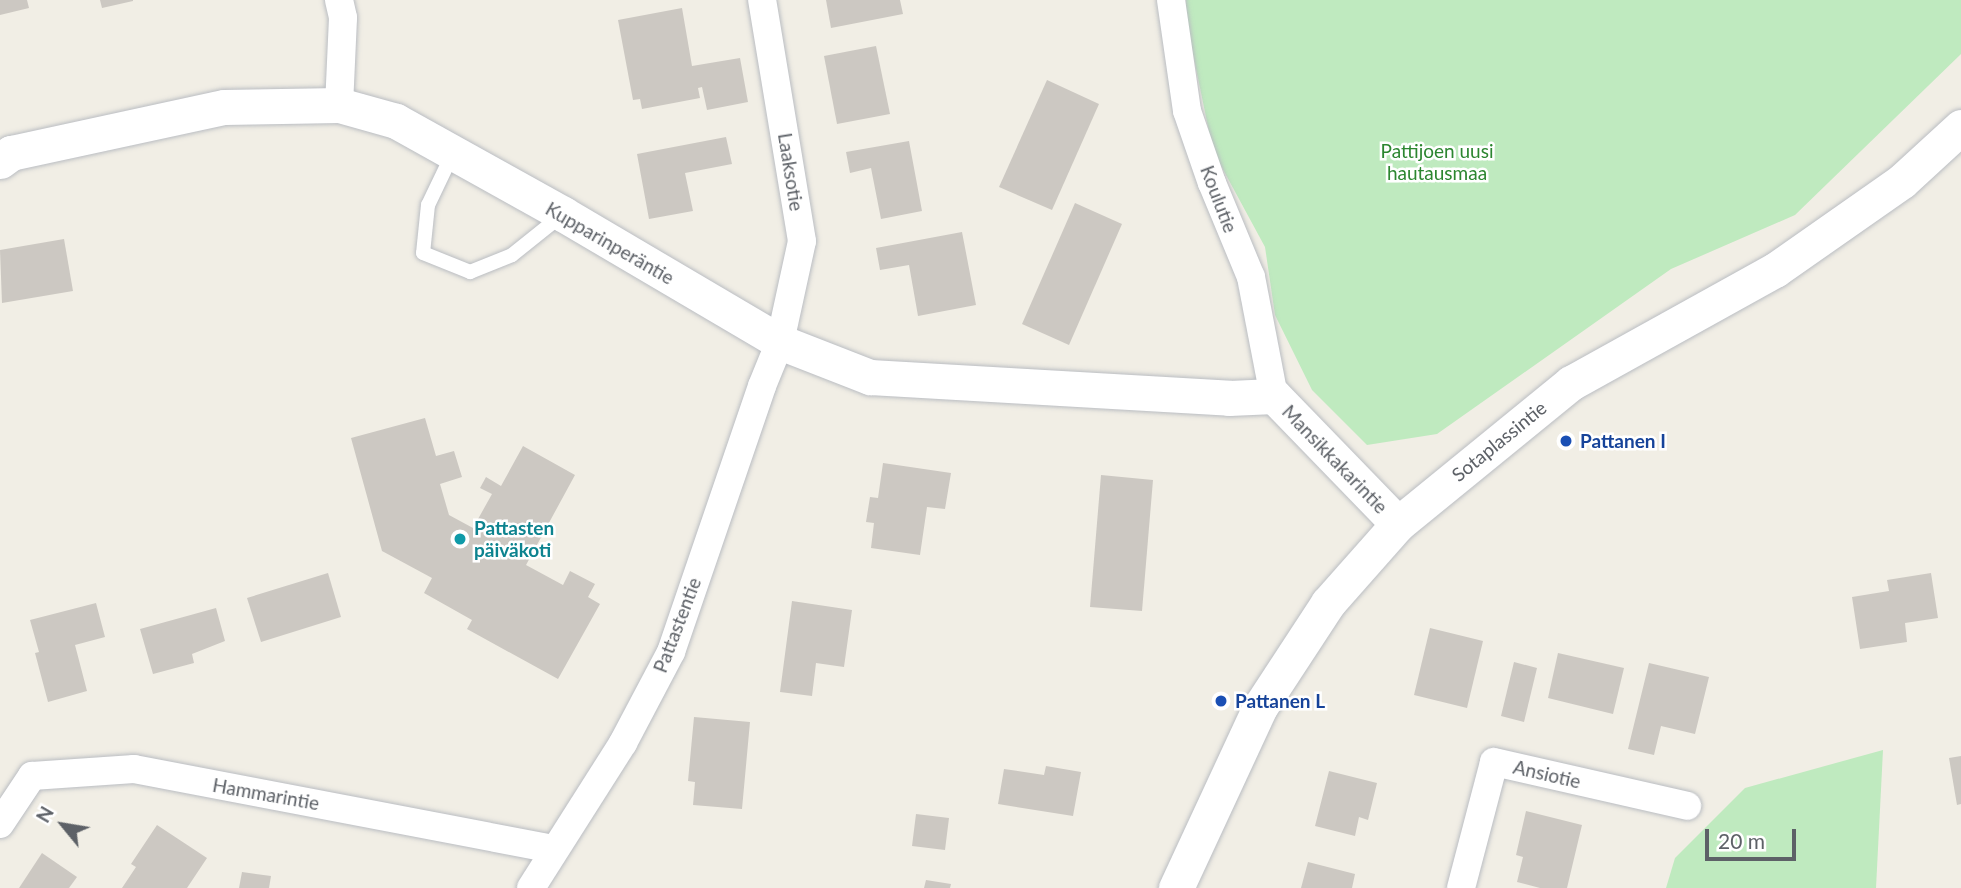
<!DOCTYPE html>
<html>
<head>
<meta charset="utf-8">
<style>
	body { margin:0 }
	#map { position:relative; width:1961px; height:888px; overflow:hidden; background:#f1eee5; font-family:Lato,sans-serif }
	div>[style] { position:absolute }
	.green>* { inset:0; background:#bfeabf }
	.building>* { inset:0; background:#ccc8c2 }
	.roads { filter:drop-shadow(0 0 2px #babdc2) drop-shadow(0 0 2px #babdc2) }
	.service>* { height:14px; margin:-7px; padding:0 7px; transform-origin:7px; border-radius:7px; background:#fff }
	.minor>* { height:28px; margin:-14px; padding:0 14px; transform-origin:14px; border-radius:14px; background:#fff }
	.tertiary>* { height:35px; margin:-17.5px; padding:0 17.5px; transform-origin:17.5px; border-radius:17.5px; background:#fff }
	.dots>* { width:19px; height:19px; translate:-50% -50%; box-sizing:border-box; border:4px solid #fff; border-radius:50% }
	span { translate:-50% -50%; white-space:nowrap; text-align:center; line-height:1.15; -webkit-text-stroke:5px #fff; paint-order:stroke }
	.park-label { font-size:19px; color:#2c8630 }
	.street-label { font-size:19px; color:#5d6167 }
	.transit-label { font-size:19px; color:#164399; font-weight:700 }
	.left { translate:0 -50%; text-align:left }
	.culture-label { font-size:19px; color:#0d838f; font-weight:700 }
	.north { position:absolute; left:28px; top:790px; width:70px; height:70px; -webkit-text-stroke:5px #fff; paint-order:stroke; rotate:300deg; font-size:19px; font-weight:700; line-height:28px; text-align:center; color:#5d6167 }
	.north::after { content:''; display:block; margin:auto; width:24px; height:32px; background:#5d6167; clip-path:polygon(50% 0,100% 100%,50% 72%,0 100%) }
	.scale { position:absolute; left:1705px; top:829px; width:91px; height:32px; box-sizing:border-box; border:4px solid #5d6167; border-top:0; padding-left:9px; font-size:21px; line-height:24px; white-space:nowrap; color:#5d6167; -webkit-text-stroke:5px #fff; paint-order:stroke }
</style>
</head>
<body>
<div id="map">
	<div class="green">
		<i style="clip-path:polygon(1186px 0,1961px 0,1961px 54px,1795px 215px,1671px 269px,1437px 434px,1367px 445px,1312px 390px,1275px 315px,1265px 247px,1213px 151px,1186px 20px)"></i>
		<i style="clip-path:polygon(1883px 750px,1876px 888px,1666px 888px,1675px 858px,1745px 788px)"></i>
	</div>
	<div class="building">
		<i style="clip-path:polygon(0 0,27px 0,29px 8px,0 15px)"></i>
		<i style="clip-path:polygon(100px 0,133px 0,133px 1px,102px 8px)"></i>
		<i style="clip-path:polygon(826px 0,900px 0,903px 14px,831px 28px)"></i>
		<i style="clip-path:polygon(682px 8px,692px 66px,740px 58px,748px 102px,707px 110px,702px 87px,698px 88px,700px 98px,642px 109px,640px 99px,633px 100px,618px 20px)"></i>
		<i style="clip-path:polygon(876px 46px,890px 114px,837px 124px,824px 56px)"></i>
		<i style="clip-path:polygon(1047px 80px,1099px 104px,1052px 210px,999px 187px)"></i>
		<i style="clip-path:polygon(726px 137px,732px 164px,685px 173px,693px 211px,649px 219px,637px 154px)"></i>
		<i style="clip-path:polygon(909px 141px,922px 211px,881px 219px,871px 168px,850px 173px,846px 152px)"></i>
		<i style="clip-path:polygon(1075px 203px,1122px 224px,1069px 345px,1022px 324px)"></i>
		<i style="clip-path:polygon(962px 232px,976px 305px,918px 316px,909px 265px,880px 270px,876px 248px)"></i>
		<i style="clip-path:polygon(64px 239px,73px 291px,2px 303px,0 250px)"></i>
		<i style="clip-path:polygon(425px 418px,436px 456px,454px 451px,462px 477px,440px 484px,449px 515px,473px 528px,492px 494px,480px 488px,486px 477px,501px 486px,523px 446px,575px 475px,526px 565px,563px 585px,570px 571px,595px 584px,588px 597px,600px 604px,558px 679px,467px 629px,472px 620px,424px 593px,432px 578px,382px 551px,351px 438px)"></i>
		<i style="clip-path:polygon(883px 463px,951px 473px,945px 509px,927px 507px,920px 555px,871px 548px,874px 523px,866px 522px,870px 497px,878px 498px)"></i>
		<i style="clip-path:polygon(1101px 475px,1153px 480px,1142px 611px,1090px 607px)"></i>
		<i style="clip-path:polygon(328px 573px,341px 617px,261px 642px,247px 598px)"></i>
		<i style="clip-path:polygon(1931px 573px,1938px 618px,1905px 623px,1907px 642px,1860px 649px,1852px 597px,1889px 591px,1887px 580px)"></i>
		<i style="clip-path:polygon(792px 601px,852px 610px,844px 667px,816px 663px,812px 696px,780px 692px)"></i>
		<i style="clip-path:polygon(96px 603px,105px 637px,75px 645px,87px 691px,48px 702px,35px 653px,39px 652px,30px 620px)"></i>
		<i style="clip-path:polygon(216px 608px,225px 641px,192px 654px,194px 663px,153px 674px,140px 629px)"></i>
		<i style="clip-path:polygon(1430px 628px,1483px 641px,1467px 708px,1414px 695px)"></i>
		<i style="clip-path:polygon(1558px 653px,1624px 668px,1613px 714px,1548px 698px)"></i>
		<i style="clip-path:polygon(1514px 662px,1537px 668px,1524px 722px,1501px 716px)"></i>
		<i style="clip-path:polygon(1649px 663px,1709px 677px,1695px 734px,1661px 726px,1654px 755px,1628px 749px)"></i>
		<i style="clip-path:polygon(694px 717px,750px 722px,742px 809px,693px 805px,695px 782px,688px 781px)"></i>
		<i style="clip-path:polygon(1961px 756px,1961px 804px,1957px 805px,1949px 758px)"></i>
		<i style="clip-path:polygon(1046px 766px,1081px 772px,1073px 816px,998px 804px,1004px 769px,1044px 775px)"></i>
		<i style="clip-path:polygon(1329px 771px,1377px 783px,1368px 820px,1359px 817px,1355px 836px,1315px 826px)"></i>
		<i style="clip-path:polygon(1526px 811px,1582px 825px,1567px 888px,1540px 888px,1517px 882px,1523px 857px,1516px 855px)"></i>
		<i style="clip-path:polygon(916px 814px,949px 818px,945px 850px,912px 846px)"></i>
		<i style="clip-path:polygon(157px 825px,207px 858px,187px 888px,122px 888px,136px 867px,131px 864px)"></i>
		<i style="clip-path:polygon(42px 853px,77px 877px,69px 888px,19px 888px)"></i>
		<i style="clip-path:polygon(1308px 862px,1355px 874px,1352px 888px,1301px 888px)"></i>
		<i style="clip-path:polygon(242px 872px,271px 876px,269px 888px,239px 888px)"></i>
		<i style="clip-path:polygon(926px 880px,951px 884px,950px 888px,924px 888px)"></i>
	</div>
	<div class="roads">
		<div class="service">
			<i style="left:452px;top:155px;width:55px;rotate:115.6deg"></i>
			<i style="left:428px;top:205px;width:48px;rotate:95.9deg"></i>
			<i style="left:423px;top:253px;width:51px;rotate:22deg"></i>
			<i style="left:470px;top:272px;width:45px;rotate:-22deg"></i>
			<i style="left:512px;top:255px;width:64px;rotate:-38.7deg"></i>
		</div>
		<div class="minor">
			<i style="left:339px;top:0;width:18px;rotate:77deg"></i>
			<i style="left:343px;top:18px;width:87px;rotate:92.6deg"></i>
			<i style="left:1171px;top:0;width:112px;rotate:81.8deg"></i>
			<i style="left:1187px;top:111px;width:76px;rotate:70.9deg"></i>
			<i style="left:1212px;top:183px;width:102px;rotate:67.5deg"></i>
			<i style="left:1251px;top:277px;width:121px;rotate:79.1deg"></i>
			<i style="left:0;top:824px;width:58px;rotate:-56.3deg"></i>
			<i style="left:32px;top:776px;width:102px;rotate:-3.9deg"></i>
			<i style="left:134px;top:769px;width:428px;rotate:10.8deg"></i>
			<i style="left:531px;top:888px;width:172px;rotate:-57.6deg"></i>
			<i style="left:623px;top:743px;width:103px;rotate:-62.2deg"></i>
			<i style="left:671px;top:652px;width:281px;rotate:-71.1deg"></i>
			<i style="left:762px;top:386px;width:48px;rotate:-67.8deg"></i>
			<i style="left:780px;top:342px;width:103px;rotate:-77.7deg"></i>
			<i style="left:802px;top:241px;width:244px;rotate:-99.4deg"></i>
			<i style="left:1461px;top:888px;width:130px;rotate:-75.3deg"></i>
			<i style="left:1494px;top:762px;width:198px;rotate:12.8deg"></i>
		</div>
		<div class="tertiary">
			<i style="left:0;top:161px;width:14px;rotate:-36deg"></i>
			<i style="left:11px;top:153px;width:218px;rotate:-12.2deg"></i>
			<i style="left:224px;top:107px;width:115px;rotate:-1deg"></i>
			<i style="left:339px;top:105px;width:59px;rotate:15.7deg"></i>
			<i style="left:396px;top:121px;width:191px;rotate:29.1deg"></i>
			<i style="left:563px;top:214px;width:252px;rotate:30.5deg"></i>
			<i style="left:780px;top:342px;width:97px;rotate:21.3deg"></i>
			<i style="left:870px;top:377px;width:360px;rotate:3.3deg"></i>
			<i style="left:1229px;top:398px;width:45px;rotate:-2.5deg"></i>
			<i style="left:1274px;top:396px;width:178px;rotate:45.9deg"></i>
			<i style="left:1176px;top:888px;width:200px;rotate:-65.1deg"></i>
			<i style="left:1260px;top:707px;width:124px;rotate:-56.8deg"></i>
			<i style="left:1328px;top:603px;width:106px;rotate:-48.5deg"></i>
			<i style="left:1398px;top:524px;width:223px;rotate:-39.2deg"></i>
			<i style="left:1571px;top:383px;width:233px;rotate:-29deg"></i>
			<i style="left:1775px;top:270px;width:155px;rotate:-35deg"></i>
			<i style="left:1902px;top:181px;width:80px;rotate:-42.5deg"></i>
		</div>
	</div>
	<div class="dots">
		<i style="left:1566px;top:441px;background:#1a4fb4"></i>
		<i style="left:460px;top:539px;background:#0f9aa8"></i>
		<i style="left:1221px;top:701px;background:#1a4fb4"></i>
	</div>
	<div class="park-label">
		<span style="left:1437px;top:162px">Pattijoen uusi<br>hautausmaa</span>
	</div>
	<div class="street-label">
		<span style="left:791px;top:172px;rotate:81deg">Laaksotie</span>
		<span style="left:1219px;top:199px;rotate:69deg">Koulutie</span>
		<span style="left:610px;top:243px;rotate:30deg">Kupparinperäntie</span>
		<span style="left:1499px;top:441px;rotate:-39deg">Sotaplassintie</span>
		<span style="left:1335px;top:459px;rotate:46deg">Mansikkakarintie</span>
		<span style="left:677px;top:625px;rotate:-69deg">Pattastentie</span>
		<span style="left:1547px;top:774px;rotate:13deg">Ansiotie</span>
		<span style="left:266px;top:794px;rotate:10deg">Hammarintie</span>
	</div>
	<div class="transit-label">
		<span class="left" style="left:1580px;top:441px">Pattanen I</span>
		<span class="left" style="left:1235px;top:701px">Pattanen L</span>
	</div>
	<div class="culture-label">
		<span class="left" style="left:474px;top:539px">Pattasten<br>päiväkoti</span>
	</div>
	<div class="north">N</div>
	<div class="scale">20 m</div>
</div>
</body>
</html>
